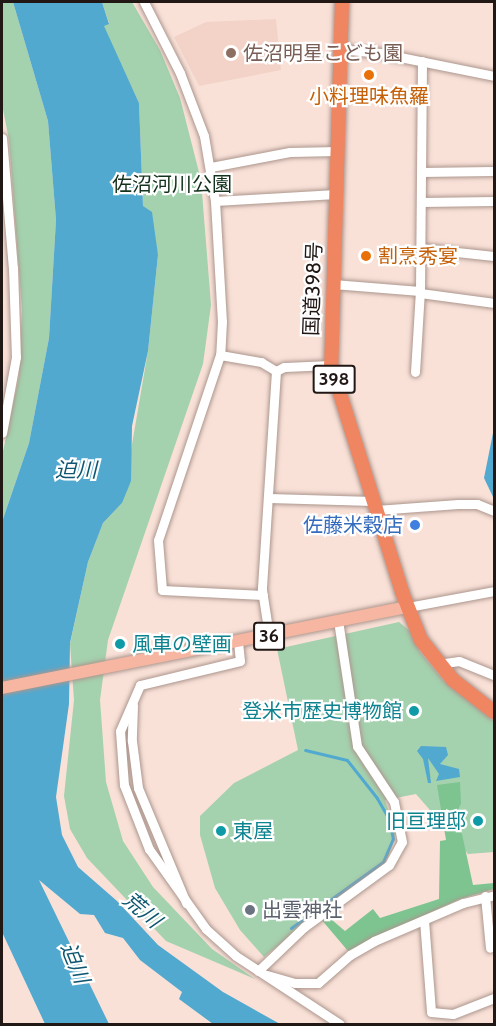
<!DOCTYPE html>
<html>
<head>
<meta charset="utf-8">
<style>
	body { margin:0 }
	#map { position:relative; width:496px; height:1026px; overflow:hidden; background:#f9e1d8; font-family:Cabin,"Noto Sans JP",sans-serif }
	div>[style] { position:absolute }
	.built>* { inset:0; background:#f3d3c7 }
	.green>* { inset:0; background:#a4d1ae }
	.forest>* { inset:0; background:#7ec491 }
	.water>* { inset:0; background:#51a9d0 }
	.stream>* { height:3px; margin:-1.5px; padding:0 1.5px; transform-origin:1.5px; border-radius:1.5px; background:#51a9d0 }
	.roads { filter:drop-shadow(0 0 2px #ac968d) drop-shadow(0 0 2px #ac968d) }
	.minor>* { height:9px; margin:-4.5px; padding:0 4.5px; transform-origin:4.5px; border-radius:4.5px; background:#fff }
	.major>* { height:12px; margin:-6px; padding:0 6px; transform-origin:6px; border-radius:6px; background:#f6b6a1 }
	.highway>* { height:14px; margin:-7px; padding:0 7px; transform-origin:7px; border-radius:7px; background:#f08562 }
	.dots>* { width:16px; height:16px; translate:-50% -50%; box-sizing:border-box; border:3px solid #fff; border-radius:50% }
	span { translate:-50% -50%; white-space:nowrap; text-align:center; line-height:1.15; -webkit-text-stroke:4.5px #fff; paint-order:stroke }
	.shield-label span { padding:2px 4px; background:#fff; border:2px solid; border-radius:4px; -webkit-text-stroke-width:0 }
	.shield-label { font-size:18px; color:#211815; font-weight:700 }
	.education-label { font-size:20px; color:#785e54 }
	.left { translate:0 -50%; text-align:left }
	.food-label { font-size:20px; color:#c56008 }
	.park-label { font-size:20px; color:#13311c }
	.street-label { font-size:20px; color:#211815 }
	.shop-label { font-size:20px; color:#366cbe }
	.right { translate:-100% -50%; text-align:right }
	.culture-label { font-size:20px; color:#0d838f }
	.worship-label { font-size:20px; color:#5b616d }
	.water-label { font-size:21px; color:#0e5671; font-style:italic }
	.frame { position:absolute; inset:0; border:3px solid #211815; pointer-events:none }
</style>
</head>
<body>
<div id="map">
	<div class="built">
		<i style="clip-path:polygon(276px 19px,281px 70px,199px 86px,174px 37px,206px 22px)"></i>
	</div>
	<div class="green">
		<i style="clip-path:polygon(2px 2px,13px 2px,48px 121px,56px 220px,49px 338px,29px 443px,2px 522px,2px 456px,19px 376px,22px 310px,9px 140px,2px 104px)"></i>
		<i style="clip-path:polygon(102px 2px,132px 2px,160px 50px,180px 98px,201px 180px,211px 305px,203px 364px,108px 640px,100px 700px,106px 782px,123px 841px,153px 887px,212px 949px,255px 979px,166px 941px,87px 858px,70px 829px,64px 796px,74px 700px,70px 644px,88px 562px,103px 523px,122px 503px,148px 351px,158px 255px,143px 206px,139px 103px,103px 26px,109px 23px)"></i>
		<i style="clip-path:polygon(399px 622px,410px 631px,420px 652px,444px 681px,494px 721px,494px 852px,468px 854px,416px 794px,385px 800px,396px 833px,388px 857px,264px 957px,240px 930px,215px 888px,200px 835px,200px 816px,234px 783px,298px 750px,277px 649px)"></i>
	</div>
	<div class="forest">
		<i style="clip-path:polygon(460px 782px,461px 804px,454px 817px,462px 834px,473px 885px,494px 883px,494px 889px,460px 899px,348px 951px,320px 918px,325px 914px,345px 931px,373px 909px,380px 918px,439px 899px,440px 841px,446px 840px,437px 785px)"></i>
	</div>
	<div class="water">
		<i style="clip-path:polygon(13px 2px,102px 2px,109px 24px,104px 26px,139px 103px,143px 206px,152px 212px,158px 255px,148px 351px,132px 426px,131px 481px,122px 503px,103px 523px,88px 562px,70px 643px,69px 704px,56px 797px,62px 835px,78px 867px,117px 901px,158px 945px,223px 992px,280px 1024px,213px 1024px,179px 999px,182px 992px,140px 960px,123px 938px,105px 933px,94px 915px,80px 914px,39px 880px,109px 1024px,45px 1024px,2px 932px,2px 522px,29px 443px,49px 338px,56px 220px,48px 121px)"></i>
		<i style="clip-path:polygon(494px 428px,494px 499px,484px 478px)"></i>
		<i style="clip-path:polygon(421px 746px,446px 747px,448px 755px,440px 764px,459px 769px,460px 777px,436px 781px,439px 774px,428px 758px,431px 783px,428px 783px,423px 759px,417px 751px)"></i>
	</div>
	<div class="stream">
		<i style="left:291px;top:928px;width:113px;rotate:-35.7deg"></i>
		<i style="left:383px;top:862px;width:25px;rotate:-67deg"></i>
		<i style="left:393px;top:839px;width:20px;rotate:-101deg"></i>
		<i style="left:389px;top:819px;width:24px;rotate:-120deg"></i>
		<i style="left:377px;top:798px;width:48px;rotate:-128.3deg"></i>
		<i style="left:347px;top:760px;width:43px;rotate:-166.6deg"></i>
	</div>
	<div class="roads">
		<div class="minor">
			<i style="left:144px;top:2px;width:80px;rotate:63.1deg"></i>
			<i style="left:180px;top:73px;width:67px;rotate:69.1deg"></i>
			<i style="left:204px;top:136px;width:66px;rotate:80.4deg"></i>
			<i style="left:215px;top:201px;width:120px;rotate:86.7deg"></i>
			<i style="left:222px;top:321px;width:34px;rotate:93deg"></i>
			<i style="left:220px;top:355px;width:195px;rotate:108.5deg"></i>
			<i style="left:158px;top:540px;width:50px;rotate:85.4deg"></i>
			<i style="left:162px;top:590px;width:101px;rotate:2.8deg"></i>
			<i style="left:340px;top:49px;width:40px;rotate:5.7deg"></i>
			<i style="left:380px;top:53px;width:116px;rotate:11.4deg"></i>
			<i style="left:2px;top:138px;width:130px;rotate:85.2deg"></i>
			<i style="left:13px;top:268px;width:89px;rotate:88.1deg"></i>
			<i style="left:16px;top:357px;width:77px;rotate:100.4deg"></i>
			<i style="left:211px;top:167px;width:80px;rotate:-10.8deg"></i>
			<i style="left:290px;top:152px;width:47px;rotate:-1.2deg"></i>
			<i style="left:421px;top:172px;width:71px;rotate:-0.8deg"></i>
			<i style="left:215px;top:201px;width:121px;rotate:-3.3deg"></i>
			<i style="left:421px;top:202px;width:73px;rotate:-0.8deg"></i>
			<i style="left:420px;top:248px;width:74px;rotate:6.2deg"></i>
			<i style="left:333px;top:284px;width:87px;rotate:4.6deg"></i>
			<i style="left:420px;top:291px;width:230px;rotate:-89.5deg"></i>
			<i style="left:420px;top:293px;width:75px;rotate:7.7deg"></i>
			<i style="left:220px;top:355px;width:42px;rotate:9.7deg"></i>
			<i style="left:261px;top:362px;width:17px;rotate:31deg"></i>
			<i style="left:276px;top:371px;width:219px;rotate:93.7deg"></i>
			<i style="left:262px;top:590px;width:46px;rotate:81.2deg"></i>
			<i style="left:276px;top:371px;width:9px;rotate:-27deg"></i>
			<i style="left:284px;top:367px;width:47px;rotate:-2.4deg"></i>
			<i style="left:415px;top:372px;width:81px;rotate:-86.5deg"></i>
			<i style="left:269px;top:498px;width:104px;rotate:1.7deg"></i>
			<i style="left:376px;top:510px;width:82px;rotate:-4.2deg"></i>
			<i style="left:458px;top:504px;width:19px"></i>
			<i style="left:477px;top:504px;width:18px;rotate:22deg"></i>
			<i style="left:408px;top:607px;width:87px;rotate:-10.5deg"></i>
			<i style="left:238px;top:642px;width:19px;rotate:84deg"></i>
			<i style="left:240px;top:661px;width:103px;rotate:166.5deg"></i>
			<i style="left:140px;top:685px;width:50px;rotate:113.5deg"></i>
			<i style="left:120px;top:731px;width:54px;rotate:85.8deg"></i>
			<i style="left:124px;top:785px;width:69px;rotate:68.7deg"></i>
			<i style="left:149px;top:849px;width:98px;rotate:54.5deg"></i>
			<i style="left:206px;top:929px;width:40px;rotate:42deg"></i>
			<i style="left:236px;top:956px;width:124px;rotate:33.2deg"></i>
			<i style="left:438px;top:664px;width:21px;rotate:-8deg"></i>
			<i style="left:459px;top:661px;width:38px;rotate:22deg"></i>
			<i style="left:133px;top:705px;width:36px;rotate:92deg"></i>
			<i style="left:132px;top:741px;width:47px;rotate:82.7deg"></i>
			<i style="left:138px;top:788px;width:125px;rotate:67.3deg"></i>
			<i style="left:485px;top:896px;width:52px;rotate:84.5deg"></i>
			<i style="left:424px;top:920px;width:92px;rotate:85.6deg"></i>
			<i style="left:431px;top:1012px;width:22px;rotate:5deg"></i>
			<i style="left:453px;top:1014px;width:44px;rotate:-21.3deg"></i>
			<i style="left:258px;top:971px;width:64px;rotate:-43.7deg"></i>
			<i style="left:304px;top:927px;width:105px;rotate:-36.1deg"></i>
			<i style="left:389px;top:865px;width:26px;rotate:-61deg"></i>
			<i style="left:402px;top:842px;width:41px;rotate:-101.3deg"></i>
			<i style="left:394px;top:802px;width:67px;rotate:-123.5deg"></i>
			<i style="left:357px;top:746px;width:126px;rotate:-98.6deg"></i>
			<i style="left:267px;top:975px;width:29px;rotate:16deg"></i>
			<i style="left:295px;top:983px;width:23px"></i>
			<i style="left:318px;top:983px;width:43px;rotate:-41.2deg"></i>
			<i style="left:350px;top:955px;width:28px;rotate:-30deg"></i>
			<i style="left:374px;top:941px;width:97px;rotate:-23.1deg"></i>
			<i style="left:463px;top:903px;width:32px;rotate:-14deg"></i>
		</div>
		<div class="major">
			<i style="left:2px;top:688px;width:414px;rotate:-11.3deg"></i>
		</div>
		<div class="highway">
			<i style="left:342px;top:2px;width:363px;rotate:91.7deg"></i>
			<i style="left:331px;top:365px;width:238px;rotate:72.6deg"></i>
			<i style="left:402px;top:592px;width:52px;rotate:68.4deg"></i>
			<i style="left:421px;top:640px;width:51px;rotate:51.3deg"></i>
			<i style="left:453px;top:680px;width:52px;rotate:38deg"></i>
		</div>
	</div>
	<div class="dots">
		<i style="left:231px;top:53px;background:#8d6e63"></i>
		<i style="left:369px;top:75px;background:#e8710a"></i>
		<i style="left:366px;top:256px;background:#e8710a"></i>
		<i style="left:415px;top:525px;background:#3f7fe0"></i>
		<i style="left:120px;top:644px;background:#0f9aa8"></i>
		<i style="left:414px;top:711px;background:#0f9aa8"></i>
		<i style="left:478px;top:821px;background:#0f9aa8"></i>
		<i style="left:221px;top:831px;background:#0f9aa8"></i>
		<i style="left:250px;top:910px;background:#6b7280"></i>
	</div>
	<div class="shield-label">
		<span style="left:334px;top:379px">398</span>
		<span style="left:269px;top:636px">36</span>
	</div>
	<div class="education-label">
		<span class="left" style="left:243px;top:53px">佐沼明星こども園</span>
	</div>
	<div class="food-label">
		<span style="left:369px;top:96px">小料理味魚羅</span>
		<span class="left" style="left:378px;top:256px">割烹秀宴</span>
	</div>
	<div class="park-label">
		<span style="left:172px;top:184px">佐沼河川公園</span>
	</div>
	<div class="street-label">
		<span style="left:313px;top:289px;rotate:-88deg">国道398号</span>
	</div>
	<div class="shop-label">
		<span class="right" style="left:403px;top:525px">佐藤米穀店</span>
	</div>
	<div class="culture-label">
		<span class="left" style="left:132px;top:644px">風車の壁画</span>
		<span class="right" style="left:402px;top:711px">登米市歴史博物館</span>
		<span class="right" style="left:466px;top:821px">旧亘理邸</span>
		<span class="left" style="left:233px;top:831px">東屋</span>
	</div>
	<div class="worship-label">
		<span class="left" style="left:262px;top:910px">出雲神社</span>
	</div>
	<div class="water-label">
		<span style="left:76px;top:470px">迫川</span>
		<span style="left:142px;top:910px;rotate:41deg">荒川</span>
		<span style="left:75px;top:963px;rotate:68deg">迫川</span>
	</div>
	<div class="frame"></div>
</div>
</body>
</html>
